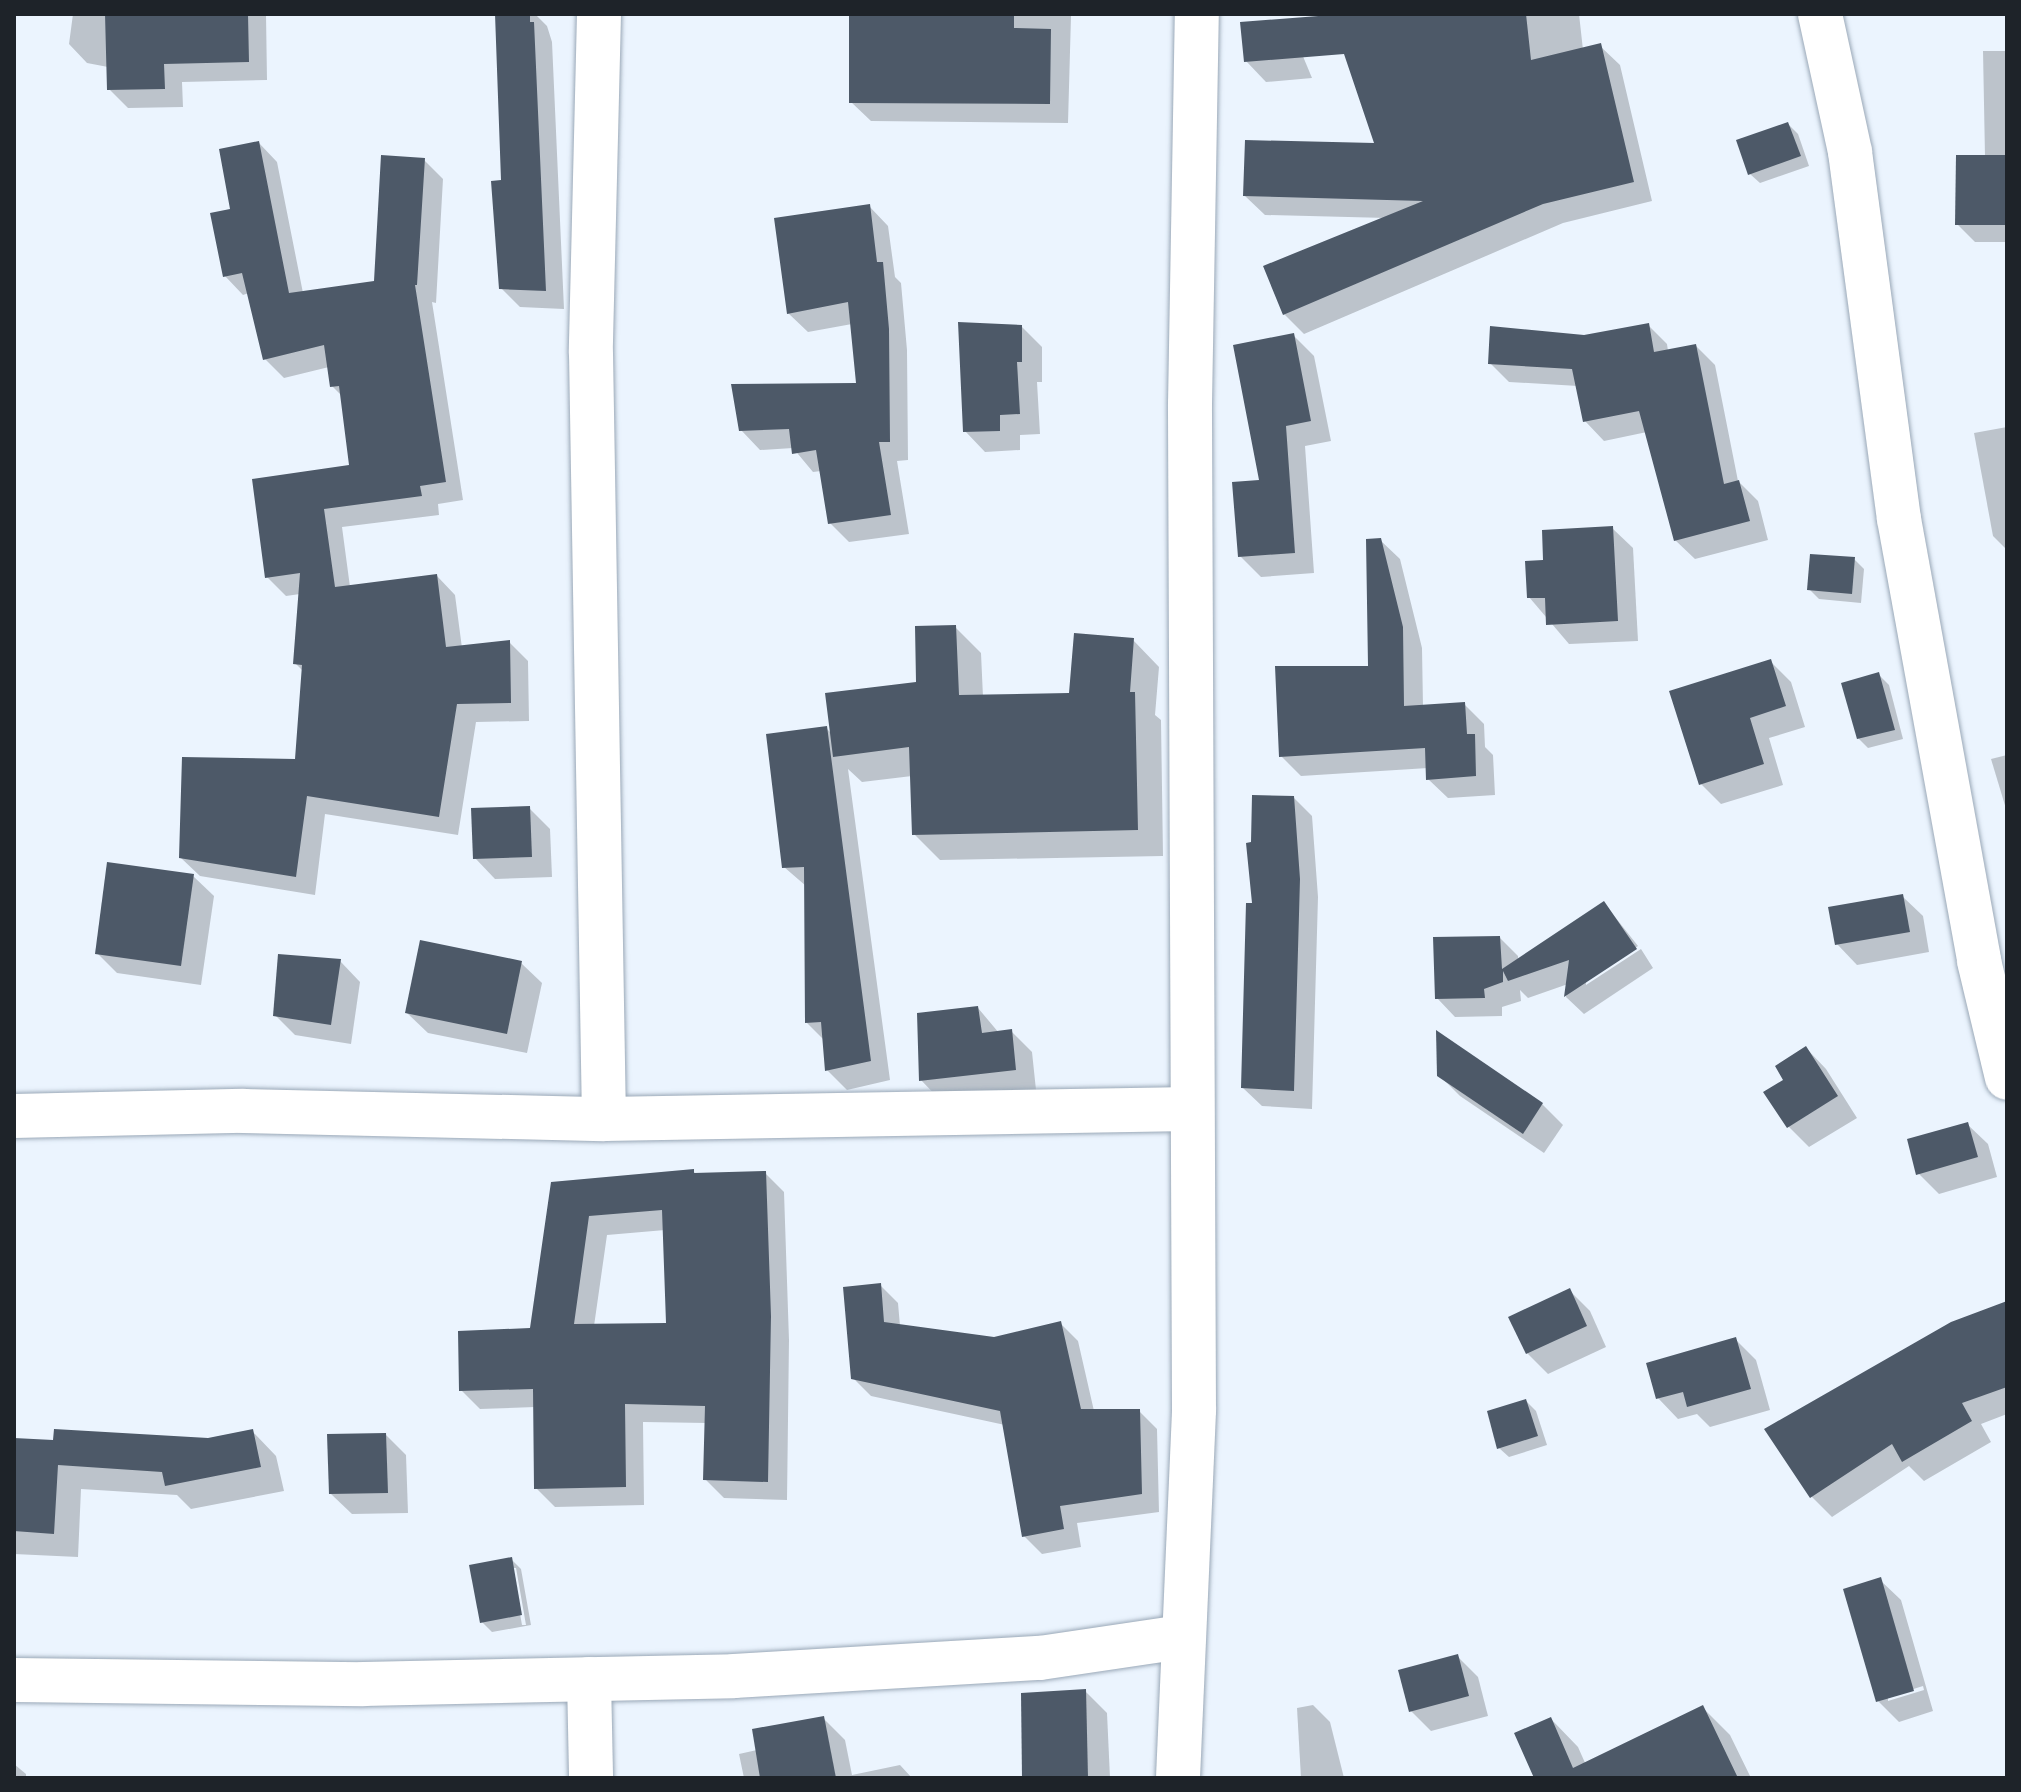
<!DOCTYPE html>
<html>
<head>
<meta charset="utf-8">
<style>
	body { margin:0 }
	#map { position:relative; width:2021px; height:1792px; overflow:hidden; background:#ebf4fe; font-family:Merriweather,serif }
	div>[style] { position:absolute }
	.shadow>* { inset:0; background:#0003 }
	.building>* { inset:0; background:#4d5968 }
	.roads { filter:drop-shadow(0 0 2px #9aa8b7) drop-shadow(0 0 2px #9aa8b7) }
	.minor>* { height:44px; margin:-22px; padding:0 22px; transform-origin:22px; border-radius:22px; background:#fff }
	span { translate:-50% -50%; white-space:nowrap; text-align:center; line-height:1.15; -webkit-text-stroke:8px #fff; paint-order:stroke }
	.frame { position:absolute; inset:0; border:16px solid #1e2329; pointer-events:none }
</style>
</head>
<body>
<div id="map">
	<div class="shadow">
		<i style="clip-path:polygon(73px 14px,266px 14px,267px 80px,182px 82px,183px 107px,128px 108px,109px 89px,108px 67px,87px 63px,69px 44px)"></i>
		<i style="clip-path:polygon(497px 14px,535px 14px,547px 26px,552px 42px,564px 309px,520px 307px,501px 288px,503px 182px)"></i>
		<i style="clip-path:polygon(851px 14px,1093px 14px,1071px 16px,1068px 123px,871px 121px,851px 102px)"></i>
		<i style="clip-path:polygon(1345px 14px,1579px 14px,1583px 50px,1600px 46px,1620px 65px,1652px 201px,1563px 223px,1304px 334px,1284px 314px,1387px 218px,1265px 215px,1245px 196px,1388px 159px)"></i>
		<i style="clip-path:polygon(1297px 42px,1312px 78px,1266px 82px,1246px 61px)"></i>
		<i style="clip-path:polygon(1983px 51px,2007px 51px,2007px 242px,1975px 242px,1957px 224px,1985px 157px)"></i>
		<i style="clip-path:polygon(1788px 124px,1798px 134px,1809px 166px,1760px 183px,1750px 174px)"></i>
		<i style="clip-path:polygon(259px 143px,277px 162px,303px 293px,376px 283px,424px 160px,443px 179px,436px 303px,432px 302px,463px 500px,438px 504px,439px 515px,342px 527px,350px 587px,437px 576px,455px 595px,462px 648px,509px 642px,528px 661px,529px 721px,476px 722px,458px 835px,325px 814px,315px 895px,200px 876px,181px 858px,297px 761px,304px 672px,296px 664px,300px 594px,286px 596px,267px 577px,351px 467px,342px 396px,332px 386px,329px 367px,284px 378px,265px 359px,249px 293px,243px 295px,225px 276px,232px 211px)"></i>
		<i style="clip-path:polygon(869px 206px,888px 226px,895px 277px,901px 283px,907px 350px,908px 460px,897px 461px,909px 534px,849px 542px,830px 523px,821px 471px,813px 472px,793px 448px,760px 450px,741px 430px,858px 385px,852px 324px,808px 332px,788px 313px)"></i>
		<i style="clip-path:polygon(1648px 325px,1667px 344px,1668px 351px,1696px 346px,1715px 365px,1738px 481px,1758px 501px,1768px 540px,1695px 559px,1675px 540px,1647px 432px,1604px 441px,1585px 421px,1578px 386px,1509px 382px,1490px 363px,1585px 337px)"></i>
		<i style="clip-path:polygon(1022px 327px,1042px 347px,1042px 382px,1037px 382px,1040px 434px,1020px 435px,1020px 450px,985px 452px,965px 431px)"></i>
		<i style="clip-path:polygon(1293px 335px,1314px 356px,1331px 441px,1305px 446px,1314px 573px,1261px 577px,1240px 556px,1262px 482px)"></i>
		<i style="clip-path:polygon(2007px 427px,2007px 550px,1993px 536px,1974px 433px)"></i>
		<i style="clip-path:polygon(1612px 528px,1633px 548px,1638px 641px,1569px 644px,1529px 597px,1546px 562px)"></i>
		<i style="clip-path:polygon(1380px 540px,1400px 559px,1422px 648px,1423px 707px,1464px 704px,1484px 724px,1485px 747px,1493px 755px,1495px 795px,1448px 798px,1428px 779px,1428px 768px,1301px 776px,1281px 756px,1370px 668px)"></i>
		<i style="clip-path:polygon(1854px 559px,1864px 569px,1861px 603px,1819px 599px,1809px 589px)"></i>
		<i style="clip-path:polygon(955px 627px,981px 653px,983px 697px,1071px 695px,1133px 640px,1159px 667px,1155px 715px,1161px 720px,1163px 856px,940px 860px,914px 834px,912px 776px,862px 782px,848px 769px,890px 1080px,847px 1090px,827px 1070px,825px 1041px,807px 1023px,806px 886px,784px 867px,826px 728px,832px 734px,918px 684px)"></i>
		<i style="clip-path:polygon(1771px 662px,1791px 682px,1805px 727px,1769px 738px,1783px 785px,1721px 804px,1701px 784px)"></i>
		<i style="clip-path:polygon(1879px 675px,1889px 685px,1903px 739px,1868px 748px,1858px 738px)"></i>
		<i style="clip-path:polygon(2007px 755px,2007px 812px,1991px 759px)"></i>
		<i style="clip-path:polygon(1294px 798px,1312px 816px,1318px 897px,1312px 1109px,1262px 1106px,1243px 1088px,1255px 905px,1253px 844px)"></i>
		<i style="clip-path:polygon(529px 808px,550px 829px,552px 877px,495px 879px,475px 858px)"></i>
		<i style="clip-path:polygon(193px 876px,214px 896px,201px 985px,117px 973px,97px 953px)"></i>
		<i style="clip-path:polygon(1902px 896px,1923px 916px,1929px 952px,1857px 965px,1837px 944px)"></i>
		<i style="clip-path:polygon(1604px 903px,1638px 946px,1586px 980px,1586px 985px,1641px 949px,1653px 968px,1584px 1014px,1566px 997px,1568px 984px,1528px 998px,1520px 990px,1521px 1001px,1502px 1007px,1502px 1016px,1455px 1017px,1437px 998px,1500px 938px,1518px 956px,1518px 961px)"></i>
		<i style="clip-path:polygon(340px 961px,360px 982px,351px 1044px,295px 1035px,275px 1015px)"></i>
		<i style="clip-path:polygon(521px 963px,542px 983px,527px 1053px,428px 1033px,407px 1013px)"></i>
		<i style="clip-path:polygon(978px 1008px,999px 1033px,1011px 1031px,1032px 1052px,1036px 1090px,941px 1101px,921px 1080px)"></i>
		<i style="clip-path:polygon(1438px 1034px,1542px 1104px,1563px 1125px,1544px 1153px,1460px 1096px,1439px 1075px)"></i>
		<i style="clip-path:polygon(1806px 1048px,1826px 1069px,1857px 1118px,1809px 1147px,1789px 1127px,1766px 1093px,1785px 1080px)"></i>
		<i style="clip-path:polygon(1967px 1124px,1988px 1144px,1997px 1177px,1939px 1194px,1918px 1173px)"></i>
		<i style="clip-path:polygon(evenodd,693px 1171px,697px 1175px,765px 1173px,784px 1192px,789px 1340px,787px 1500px,724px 1498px,705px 1479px,707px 1423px,643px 1422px,644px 1505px,555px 1507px,536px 1488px,535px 1407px,480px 1409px,461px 1390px,532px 1330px,553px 1184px,693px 1171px,665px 1230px,668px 1325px,594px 1326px,607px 1235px,665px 1230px)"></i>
		<i style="clip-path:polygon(880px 1285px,898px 1303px,900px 1326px,994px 1339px,1060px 1323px,1078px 1341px,1094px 1411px,1139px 1411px,1157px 1429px,1159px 1512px,1077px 1523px,1081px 1547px,1042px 1554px,1024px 1536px,1005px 1425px,871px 1396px,853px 1378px)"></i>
		<i style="clip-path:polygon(1569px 1290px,1590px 1311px,1606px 1347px,1548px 1374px,1527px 1353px)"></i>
		<i style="clip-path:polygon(2007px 1303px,2007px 1414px,1981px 1424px,1991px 1442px,1924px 1481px,1909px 1466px,1832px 1517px,1812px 1497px,1767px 1430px)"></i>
		<i style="clip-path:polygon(1736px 1340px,1756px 1360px,1770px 1410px,1710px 1427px,1697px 1414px,1678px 1419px,1658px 1398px)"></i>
		<i style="clip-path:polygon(1526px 1401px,1536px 1411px,1547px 1445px,1509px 1457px,1499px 1448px)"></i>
		<i style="clip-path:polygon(252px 1431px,276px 1456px,284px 1491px,191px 1509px,177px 1495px,81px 1489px,78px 1557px,14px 1554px,14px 1440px,208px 1440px)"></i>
		<i style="clip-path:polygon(386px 1435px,406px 1455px,408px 1513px,352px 1514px,331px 1494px)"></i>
		<i style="clip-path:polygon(evenodd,511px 1559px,521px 1569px,531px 1625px,492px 1632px,482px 1622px,511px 1559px,512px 1568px,516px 1568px,526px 1625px,522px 1625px,512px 1568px)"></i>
		<i style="clip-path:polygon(evenodd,1880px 1580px,1901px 1600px,1933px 1711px,1899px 1722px,1878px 1701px,1880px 1580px,1923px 1686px,1924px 1690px,1888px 1701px,1888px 1697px,1923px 1686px)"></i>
		<i style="clip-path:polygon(1457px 1656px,1478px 1677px,1488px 1716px,1431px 1731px,1411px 1711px)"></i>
		<i style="clip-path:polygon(1085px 1691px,1107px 1713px,1110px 1778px,1024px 1778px)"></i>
		<i style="clip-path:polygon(1313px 1705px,1330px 1722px,1344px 1778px,1301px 1778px,1297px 1708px)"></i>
		<i style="clip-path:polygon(1703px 1708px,1730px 1735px,1751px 1778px,1536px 1778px,1551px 1719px,1578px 1747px,1586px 1765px)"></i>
		<i style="clip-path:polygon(823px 1718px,845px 1740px,852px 1775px,900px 1765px,912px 1778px,744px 1778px,739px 1754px,757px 1750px)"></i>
		<i style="clip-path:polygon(14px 1764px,26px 1774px,26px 1778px,14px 1778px)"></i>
	</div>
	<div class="building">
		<i style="clip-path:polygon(105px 14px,248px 14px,249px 62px,164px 64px,165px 89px,107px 90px)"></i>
		<i style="clip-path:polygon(495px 14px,530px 14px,530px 22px,534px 22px,546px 291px,499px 289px,491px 181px,501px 180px)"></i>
		<i style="clip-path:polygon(849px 14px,1014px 14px,1014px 28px,1051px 29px,1050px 104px,849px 103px)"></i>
		<i style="clip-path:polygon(1344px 14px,1526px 14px,1531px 60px,1601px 43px,1634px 182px,1543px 204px,1283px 315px,1263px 266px,1423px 201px,1243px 196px,1245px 140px,1374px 143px,1344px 54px,1244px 62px,1240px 22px)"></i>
		<i style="clip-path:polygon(1788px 122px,1801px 156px,1748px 175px,1736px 140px)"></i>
		<i style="clip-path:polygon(259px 141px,289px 293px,374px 281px,381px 155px,425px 158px,417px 285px,415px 285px,446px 482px,420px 486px,422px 496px,324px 509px,335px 587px,437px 574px,446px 647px,510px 640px,511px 703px,457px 704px,439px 817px,307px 796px,296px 877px,179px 858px,182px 757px,295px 759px,302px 665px,293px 664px,300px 573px,265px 578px,252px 479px,349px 465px,339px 386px,330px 387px,324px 345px,263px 360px,242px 273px,223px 277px,210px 213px,230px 209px,219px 149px)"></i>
		<i style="clip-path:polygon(1956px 155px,2007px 155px,2007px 225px,1955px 225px)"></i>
		<i style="clip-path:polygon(870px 204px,877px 262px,883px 262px,889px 329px,890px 442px,879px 442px,891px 515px,828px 524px,816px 450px,792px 454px,789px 429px,739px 431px,731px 384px,856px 383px,848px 302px,787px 314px,774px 218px)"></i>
		<i style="clip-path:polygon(958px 322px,1022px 325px,1022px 362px,1017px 362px,1020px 414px,1000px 415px,1000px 431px,963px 432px)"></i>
		<i style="clip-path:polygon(1649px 323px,1654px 352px,1696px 344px,1724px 484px,1739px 480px,1750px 521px,1674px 541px,1639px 411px,1583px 422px,1572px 369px,1488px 364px,1490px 326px,1584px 335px)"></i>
		<i style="clip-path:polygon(1294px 333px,1311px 421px,1286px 426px,1295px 553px,1238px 557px,1232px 482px,1259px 480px,1233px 345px)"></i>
		<i style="clip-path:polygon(1613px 526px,1618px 621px,1546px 625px,1545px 598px,1527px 598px,1525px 561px,1543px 560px,1542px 530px)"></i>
		<i style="clip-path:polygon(1381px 538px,1403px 627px,1404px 706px,1465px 702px,1467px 734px,1475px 734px,1476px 776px,1426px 780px,1425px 748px,1279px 757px,1275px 666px,1368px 666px,1366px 539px)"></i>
		<i style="clip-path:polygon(1810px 554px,1855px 557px,1852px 594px,1807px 590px)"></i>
		<i style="clip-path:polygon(956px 625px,959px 695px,1069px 693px,1074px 633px,1134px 638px,1130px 692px,1135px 692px,1138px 830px,912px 835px,909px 747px,833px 757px,825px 693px,916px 682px,915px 626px)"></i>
		<i style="clip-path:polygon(1771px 659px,1786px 706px,1750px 718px,1764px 764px,1699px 785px,1669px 691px)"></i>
		<i style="clip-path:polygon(1879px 672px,1895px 730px,1857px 739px,1841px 683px)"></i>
		<i style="clip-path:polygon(827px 726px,871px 1061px,825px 1071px,821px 1022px,805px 1023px,804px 867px,782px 868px,766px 734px)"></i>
		<i style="clip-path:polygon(1252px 795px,1294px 796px,1300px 879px,1294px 1091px,1241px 1088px,1246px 903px,1252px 903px,1246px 843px,1251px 842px)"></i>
		<i style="clip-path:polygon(530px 806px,532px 857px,473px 859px,471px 808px)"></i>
		<i style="clip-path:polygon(107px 862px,194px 874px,181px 966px,95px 954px)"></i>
		<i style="clip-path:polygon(1903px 894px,1910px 932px,1835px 945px,1828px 907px)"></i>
		<i style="clip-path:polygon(1604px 901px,1637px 949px,1564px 997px,1569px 960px,1508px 981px,1503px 971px,1503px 982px,1484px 989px,1485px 998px,1435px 999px,1433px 937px,1500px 936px,1502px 969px)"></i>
		<i style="clip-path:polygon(420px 940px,522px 961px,507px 1034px,405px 1013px)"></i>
		<i style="clip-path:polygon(278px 954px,341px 959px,331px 1025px,273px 1016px)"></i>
		<i style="clip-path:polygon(978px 1006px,982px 1033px,1012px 1029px,1016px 1070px,919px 1081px,917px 1013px)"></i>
		<i style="clip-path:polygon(1436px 1030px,1543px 1103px,1523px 1134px,1437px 1076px)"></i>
		<i style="clip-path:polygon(1806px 1046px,1838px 1096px,1787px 1128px,1763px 1092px,1783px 1080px,1775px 1066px)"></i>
		<i style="clip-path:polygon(1968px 1122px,1978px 1157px,1916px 1175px,1907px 1139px)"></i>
		<i style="clip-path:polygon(evenodd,694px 1169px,694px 1173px,766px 1171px,771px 1316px,768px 1482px,703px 1480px,705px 1406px,625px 1404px,626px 1487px,534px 1489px,533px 1389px,459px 1391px,458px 1331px,530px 1328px,551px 1182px,694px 1169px,662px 1210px,666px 1323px,574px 1324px,589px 1216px,662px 1210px)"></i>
		<i style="clip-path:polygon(881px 1283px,884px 1322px,994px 1337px,1061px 1321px,1081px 1409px,1140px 1409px,1142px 1494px,1060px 1506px,1064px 1529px,1022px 1537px,1000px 1411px,851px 1379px,843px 1287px)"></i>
		<i style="clip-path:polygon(1570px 1288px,1587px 1326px,1526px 1354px,1508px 1317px)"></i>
		<i style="clip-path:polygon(2007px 1301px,2007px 1387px,1962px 1403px,1972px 1421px,1902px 1462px,1892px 1444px,1810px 1498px,1764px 1429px,1951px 1322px)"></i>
		<i style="clip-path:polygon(1736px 1337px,1751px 1389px,1687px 1407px,1683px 1392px,1656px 1399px,1646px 1363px)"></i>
		<i style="clip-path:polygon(1526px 1399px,1538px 1436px,1497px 1449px,1487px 1411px)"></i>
		<i style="clip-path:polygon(54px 1429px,208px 1438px,253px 1429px,261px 1467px,165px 1486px,162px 1472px,58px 1465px,54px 1534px,14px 1531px,14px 1438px,53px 1440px)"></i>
		<i style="clip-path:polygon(386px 1433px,388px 1493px,329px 1494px,327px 1434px)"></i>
		<i style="clip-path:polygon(512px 1557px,522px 1615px,480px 1623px,469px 1565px)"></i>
		<i style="clip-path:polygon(1881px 1577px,1914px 1691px,1876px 1702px,1843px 1589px)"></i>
		<i style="clip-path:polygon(1458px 1654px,1469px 1696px,1409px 1712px,1398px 1670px)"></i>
		<i style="clip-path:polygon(1086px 1689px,1088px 1778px,1022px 1778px,1021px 1693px)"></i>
		<i style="clip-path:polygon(1703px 1705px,1738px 1778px,1534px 1778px,1514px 1733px,1551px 1717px,1573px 1768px)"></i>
		<i style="clip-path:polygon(824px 1716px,836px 1778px,760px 1778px,752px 1729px)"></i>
	</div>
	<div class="roads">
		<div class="minor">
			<i style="left:599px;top:14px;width:339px;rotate:91.4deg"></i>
			<i style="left:591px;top:353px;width:766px;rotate:89.03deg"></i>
			<i style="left:1820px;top:14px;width:141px;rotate:77.7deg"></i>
			<i style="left:1850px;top:152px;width:370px;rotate:82.4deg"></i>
			<i style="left:1899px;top:519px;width:449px;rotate:79.7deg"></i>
			<i style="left:1979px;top:961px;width:120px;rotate:76.5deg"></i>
			<i style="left:14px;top:1116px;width:229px;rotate:-1.3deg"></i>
			<i style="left:243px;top:1111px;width:361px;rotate:1.3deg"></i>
			<i style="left:604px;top:1119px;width:587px;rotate:-0.98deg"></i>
			<i style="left:589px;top:1679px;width:99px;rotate:88.8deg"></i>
			<i style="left:14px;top:1680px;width:349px;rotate:0.7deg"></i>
			<i style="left:363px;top:1684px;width:371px;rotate:-1.2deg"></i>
			<i style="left:734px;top:1676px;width:307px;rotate:-3.4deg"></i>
			<i style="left:1040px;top:1658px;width:145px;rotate:-8.4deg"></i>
			<i style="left:1178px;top:1778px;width:368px;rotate:-87.5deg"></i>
			<i style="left:1194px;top:1410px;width:1006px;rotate:-90.23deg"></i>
			<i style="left:1190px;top:404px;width:390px;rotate:-89deg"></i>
		</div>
	</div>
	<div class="frame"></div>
</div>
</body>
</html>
